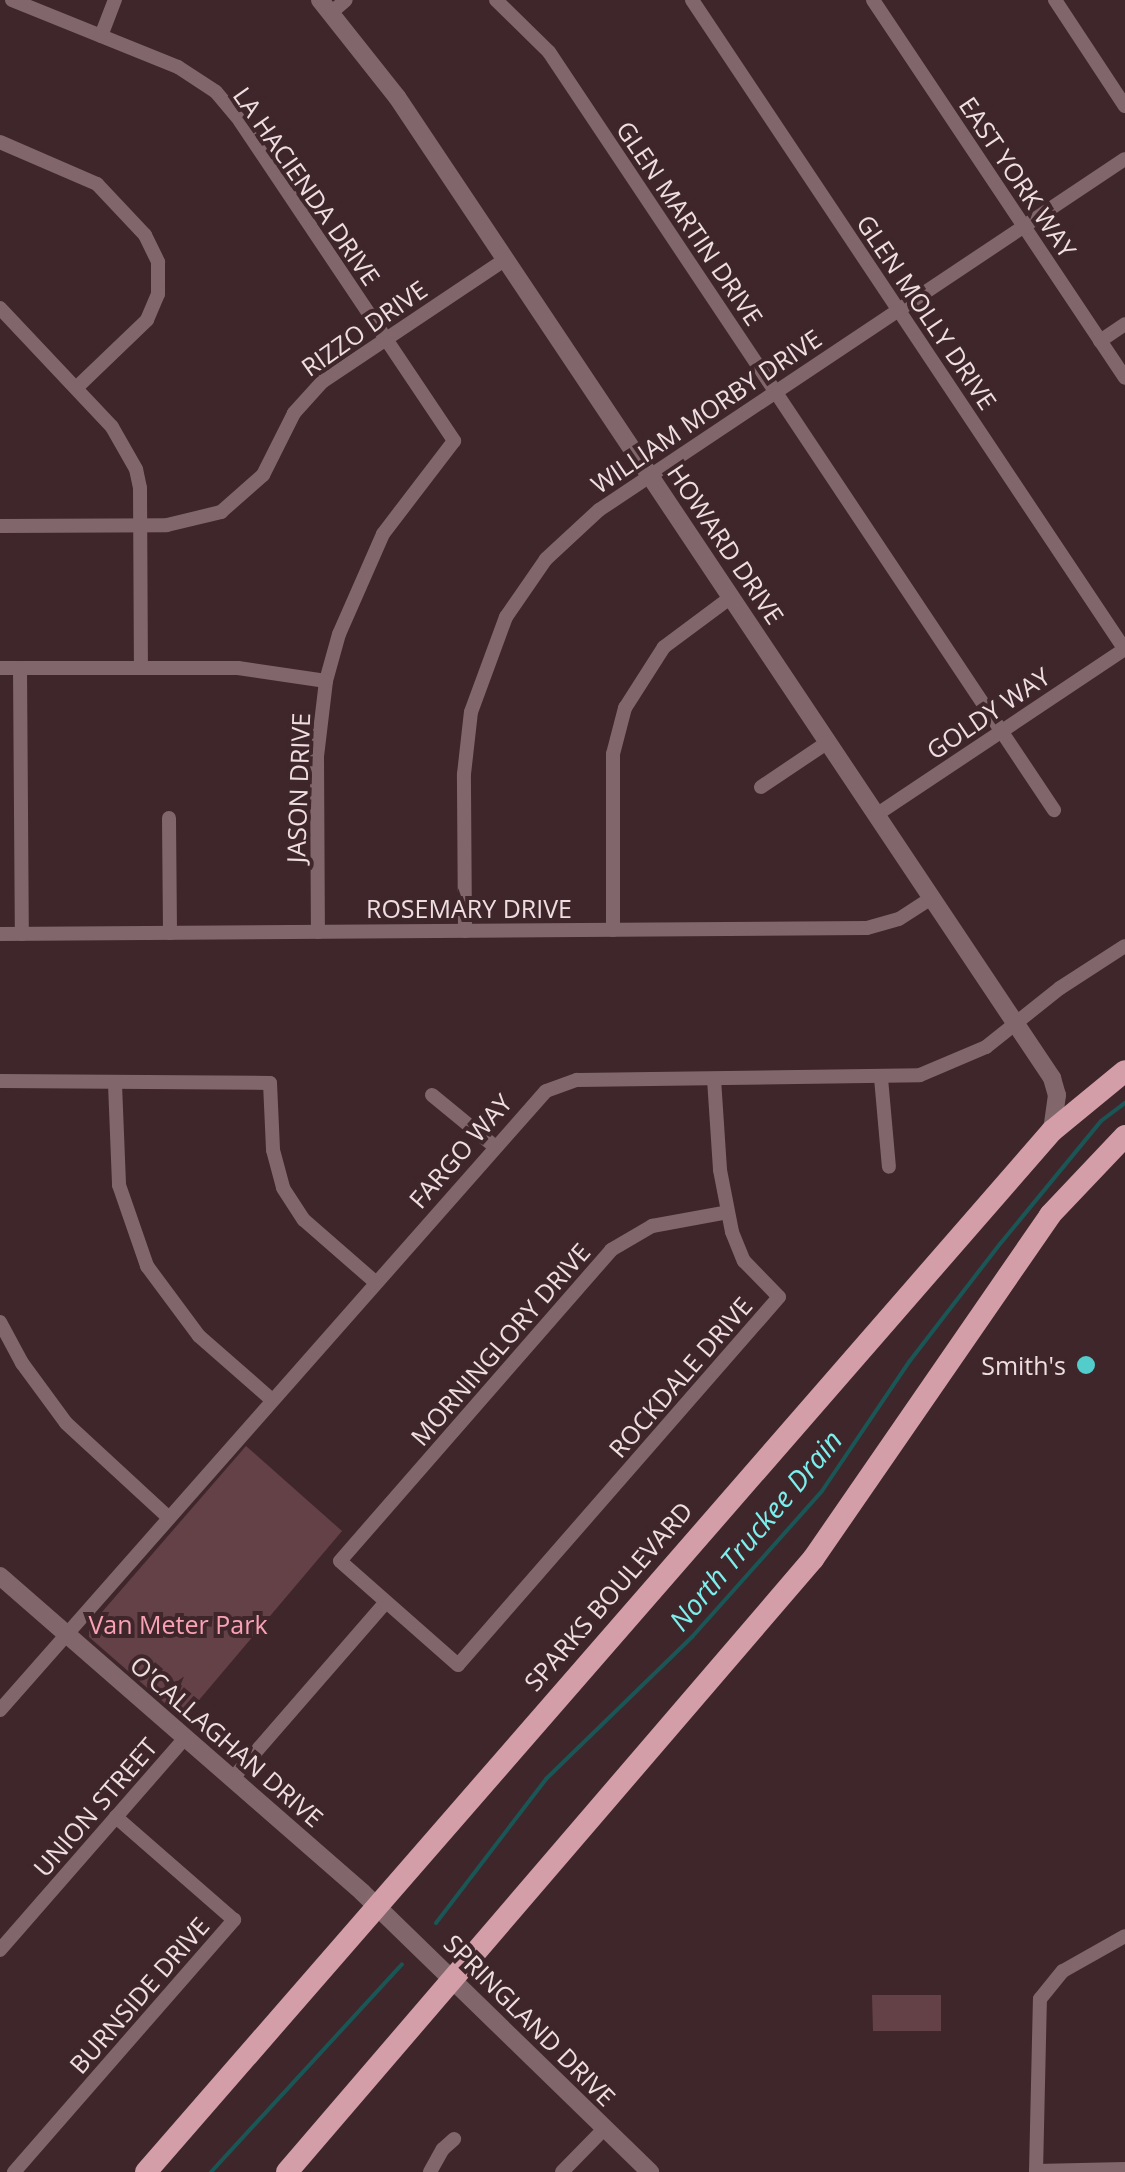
<!DOCTYPE html>
<html>
<head>
<meta charset="utf-8">
<style>
	body { margin:0 }
	#map { position:relative; width:1125px; height:2172px; overflow:hidden; background:#3e262b; font-family:"Open Sans",sans-serif }
	div>[style] { position:absolute }
	.green>* { inset:0; background:#644047 }
	.stream>* { height:4px; margin:-2px; padding:0 2px; transform-origin:2px; border-radius:2px; background:#1a5655 }
	.minor>* { height:14px; margin:-7px; padding:0 7px; transform-origin:7px; border-radius:7px; background:#81676b }
	.tertiary>* { height:18px; margin:-9px; padding:0 9px; transform-origin:9px; border-radius:9px; background:#81676b }
	.primary>* { height:22px; margin:-11px; padding:0 11px; transform-origin:11px; border-radius:11px; background:#d39ea8 }
	.dots>* { width:28px; height:28px; translate:-50% -50%; box-sizing:border-box; border:5px solid #3e262b; border-radius:50% }
	span { translate:-50% -50%; white-space:nowrap; text-align:center; line-height:1.15; -webkit-text-stroke:8px #3e262b; paint-order:stroke }
	.street-label { font-size:25px; color:#efdee1 }
	.poi-label { font-size:25px; color:#efdee1 }
	.right { translate:-100% -50%; text-align:right }
	.park-label { font-size:25px; color:#faa2b4 }
	.water-label { font-size:28px; color:#7cefed; font-style:italic }
</style>
</head>
<body>
<div id="map">
	<div class="green">
		<i style="clip-path:polygon(246px 1446px,342px 1531px,183px 1719px,89px 1637px,89px 1627px)"></i>
		<i style="clip-path:polygon(872px 1995px,941px 1995px,941px 2031px,873px 2031px)"></i>
	</div>
	<div class="stream">
		<i style="left:436px;top:1923px;width:181px;rotate:-52.6deg"></i>
		<i style="left:546px;top:1779px;width:204px;rotate:-44.2deg"></i>
		<i style="left:692px;top:1637px;width:195px;rotate:-48.3deg"></i>
		<i style="left:822px;top:1491px;width:156px;rotate:-56deg"></i>
		<i style="left:909px;top:1362px;width:149px;rotate:-52.4deg"></i>
		<i style="left:1000px;top:1244px;width:159px;rotate:-50.6deg"></i>
		<i style="left:1101px;top:1121px;width:30px;rotate:-37deg"></i>
		<i style="left:211px;top:2172px;width:282px;rotate:-47.4deg"></i>
	</div>
	<div class="minor">
		<i style="left:12px;top:0;width:179px;rotate:22deg"></i>
		<i style="left:178px;top:67px;width:45px;rotate:33.3deg"></i>
		<i style="left:216px;top:92px;width:38px;rotate:50deg"></i>
		<i style="left:240px;top:121px;width:385px;rotate:56.2deg"></i>
		<i style="left:454px;top:441px;width:117px;rotate:127.4deg"></i>
		<i style="left:383px;top:534px;width:109px;rotate:113.7deg"></i>
		<i style="left:339px;top:634px;width:49px;rotate:105.5deg"></i>
		<i style="left:326px;top:681px;width:77px;rotate:96.8deg"></i>
		<i style="left:317px;top:757px;width:175px;rotate:89.7deg"></i>
		<i style="left:496px;top:0;width:74px;rotate:44.5deg"></i>
		<i style="left:549px;top:52px;width:911px;rotate:56.33deg"></i>
		<i style="left:692px;top:0;width:781px;rotate:56.33deg"></i>
		<i style="left:873px;top:0;width:454px;rotate:56.3deg"></i>
		<i style="left:1055px;top:0;width:127px;rotate:56.6deg"></i>
		<i style="left:332px;top:12px;width:18px;rotate:-41deg"></i>
		<i style="left:101px;top:36px;width:39px;rotate:-69deg"></i>
		<i style="left:0;top:142px;width:106px;rotate:23.4deg"></i>
		<i style="left:97px;top:184px;width:70px;rotate:46.7deg"></i>
		<i style="left:145px;top:235px;width:30px;rotate:64deg"></i>
		<i style="left:158px;top:262px;width:32px;rotate:90deg"></i>
		<i style="left:158px;top:294px;width:28px;rotate:113deg"></i>
		<i style="left:147px;top:320px;width:98px;rotate:136.2deg"></i>
		<i style="left:0;top:308px;width:163px;rotate:46.7deg"></i>
		<i style="left:112px;top:427px;width:48px;rotate:60.3deg"></i>
		<i style="left:136px;top:469px;width:19px;rotate:78deg"></i>
		<i style="left:140px;top:488px;width:179px;rotate:89.7deg"></i>
		<i style="left:1100px;top:341px;width:30px;rotate:-34deg"></i>
		<i style="left:0;top:526px;width:167px;rotate:-0.3deg"></i>
		<i style="left:167px;top:525px;width:56px;rotate:-13.5deg"></i>
		<i style="left:221px;top:512px;width:56px;rotate:-41.4deg"></i>
		<i style="left:263px;top:475px;width:69px;rotate:-63.4deg"></i>
		<i style="left:294px;top:413px;width:42px;rotate:-47.9deg"></i>
		<i style="left:322px;top:382px;width:221px;rotate:-33.8deg"></i>
		<i style="left:0;top:668px;width:238px"></i>
		<i style="left:238px;top:668px;width:89px;rotate:8.4deg"></i>
		<i style="left:20px;top:668px;width:266px;rotate:89.6deg"></i>
		<i style="left:761px;top:787px;width:81px;rotate:-33.9deg"></i>
		<i style="left:876px;top:815px;width:299px;rotate:-33.7deg"></i>
		<i style="left:169px;top:818px;width:115px;rotate:89.5deg"></i>
		<i style="left:613px;top:930px;width:176px;rotate:-90deg"></i>
		<i style="left:613px;top:754px;width:48px;rotate:-75.4deg"></i>
		<i style="left:625px;top:708px;width:72px;rotate:-57.4deg"></i>
		<i style="left:664px;top:647px;width:84px;rotate:-36.7deg"></i>
		<i style="left:465px;top:931px;width:157px;rotate:-90.4deg"></i>
		<i style="left:464px;top:774px;width:62px;rotate:-83.6deg"></i>
		<i style="left:471px;top:712px;width:101px;rotate:-69.8deg"></i>
		<i style="left:506px;top:617px;width:70px;rotate:-55.4deg"></i>
		<i style="left:546px;top:559px;width:72px;rotate:-42.8deg"></i>
		<i style="left:599px;top:510px;width:632px;rotate:-33.72deg"></i>
		<i style="left:0;top:934px;width:867px;rotate:-0.4deg"></i>
		<i style="left:867px;top:928px;width:33px;rotate:-16deg"></i>
		<i style="left:899px;top:919px;width:38px;rotate:-33deg"></i>
		<i style="left:881px;top:1078px;width:89px;rotate:84.9deg"></i>
		<i style="left:714px;top:1079px;width:91px;rotate:86.2deg"></i>
		<i style="left:720px;top:1170px;width:63px;rotate:79deg"></i>
		<i style="left:732px;top:1232px;width:31px;rotate:68deg"></i>
		<i style="left:744px;top:1261px;width:50px;rotate:45.8deg"></i>
		<i style="left:779px;top:1297px;width:488px;rotate:131.1deg"></i>
		<i style="left:458px;top:1665px;width:157px;rotate:-138.6deg"></i>
		<i style="left:340px;top:1561px;width:413px;rotate:-48.9deg"></i>
		<i style="left:611px;top:1250px;width:48px;rotate:-30.3deg"></i>
		<i style="left:652px;top:1226px;width:77px;rotate:-10.4deg"></i>
		<i style="left:0;top:1081px;width:270px;rotate:0.4deg"></i>
		<i style="left:270px;top:1083px;width:67px;rotate:87.4deg"></i>
		<i style="left:273px;top:1150px;width:39px;rotate:75deg"></i>
		<i style="left:283px;top:1188px;width:38px;rotate:57deg"></i>
		<i style="left:304px;top:1220px;width:94px;rotate:41.1deg"></i>
		<i style="left:115px;top:1084px;width:101px;rotate:87.7deg"></i>
		<i style="left:119px;top:1185px;width:86px;rotate:70.9deg"></i>
		<i style="left:147px;top:1266px;width:87px;rotate:53.4deg"></i>
		<i style="left:199px;top:1336px;width:97px;rotate:41.2deg"></i>
		<i style="left:432px;top:1095px;width:80px;rotate:39.4deg"></i>
		<i style="left:0;top:1322px;width:47px;rotate:61.8deg"></i>
		<i style="left:22px;top:1363px;width:74px;rotate:53.7deg"></i>
		<i style="left:66px;top:1423px;width:140px;rotate:42.7deg"></i>
		<i style="left:0;top:1710px;width:825px;rotate:-48.59deg"></i>
		<i style="left:546px;top:1091px;width:33px;rotate:-20deg"></i>
		<i style="left:577px;top:1080px;width:343px;rotate:-0.8deg"></i>
		<i style="left:920px;top:1075px;width:72px;rotate:-23deg"></i>
		<i style="left:986px;top:1047px;width:95px;rotate:-38.6deg"></i>
		<i style="left:1060px;top:988px;width:77px;rotate:-32.9deg"></i>
		<i style="left:233px;top:1778px;width:233px;rotate:-49deg"></i>
		<i style="left:0;top:1950px;width:281px;rotate:-48.9deg"></i>
		<i style="left:1036px;top:2171px;width:89px;rotate:-1.3deg"></i>
		<i style="left:14px;top:2172px;width:335px;rotate:-48.9deg"></i>
		<i style="left:234px;top:1920px;width:157px;rotate:-138.9deg"></i>
		<i style="left:430px;top:2172px;width:26px;rotate:-61deg"></i>
		<i style="left:443px;top:2149px;width:15px;rotate:-42deg"></i>
		<i style="left:562px;top:2172px;width:62px;rotate:-45.7deg"></i>
		<i style="left:1036px;top:2172px;width:173px;rotate:-88.7deg"></i>
		<i style="left:1040px;top:1999px;width:36px;rotate:-51deg"></i>
		<i style="left:1063px;top:1971px;width:71px;rotate:-29.4deg"></i>
	</div>
	<div class="tertiary">
		<i style="left:320px;top:0;width:124px;rotate:51.6deg"></i>
		<i style="left:397px;top:97px;width:1180px;rotate:56.27deg"></i>
		<i style="left:1052px;top:1078px;width:18px;rotate:74deg"></i>
		<i style="left:1057px;top:1095px;width:36px;rotate:98deg"></i>
		<i style="left:0;top:1576px;width:481px;rotate:41.1deg"></i>
		<i style="left:362px;top:1892px;width:402px;rotate:44.2deg"></i>
	</div>
	<div class="primary">
		<i style="left:146px;top:2172px;width:1380px;rotate:-48.97deg"></i>
		<i style="left:1052px;top:1131px;width:94px;rotate:-39.4deg"></i>
		<i style="left:287px;top:2172px;width:808px;rotate:-49.37deg"></i>
		<i style="left:813px;top:1559px;width:418px;rotate:-55.4deg"></i>
		<i style="left:1050px;top:1215px;width:109px;rotate:-46.5deg"></i>
	</div>
	<div class="dots">
		<i style="left:1086px;top:1365px;background:#53cdcb"></i>
	</div>
	<div class="street-label">
		<span style="left:1018px;top:177px;rotate:56deg">EAST YORK WAY</span>
		<span style="left:307px;top:186px;rotate:55deg">LA HACIENDA DRIVE</span>
		<span style="left:690px;top:223px;rotate:56deg">GLEN MARTIN DRIVE</span>
		<span style="left:927px;top:312px;rotate:56deg">GLEN MOLLY DRIVE</span>
		<span style="left:364px;top:328px;rotate:-35deg">RIZZO DRIVE</span>
		<span style="left:706px;top:411px;rotate:-34deg">WILLIAM MORBY DRIVE</span>
		<span style="left:726px;top:544px;rotate:56deg">HOWARD DRIVE</span>
		<span style="left:988px;top:713px;rotate:-34deg">GOLDY WAY</span>
		<span style="left:298px;top:788px;rotate:-88deg">JASON DRIVE</span>
		<span style="left:469px;top:908px">ROSEMARY DRIVE</span>
		<span style="left:460px;top:1151px;rotate:-49deg">FARGO WAY</span>
		<span style="left:500px;top:1344px;rotate:-49deg">MORNINGLORY DRIVE</span>
		<span style="left:680px;top:1377px;rotate:-49deg">ROCKDALE DRIVE</span>
		<span style="left:608px;top:1596px;rotate:-49deg">SPARKS BOULEVARD</span>
		<span style="left:227px;top:1741px;rotate:41deg">O'CALLAGHAN DRIVE</span>
		<span style="left:95px;top:1807px;rotate:-49deg">UNION STREET</span>
		<span style="left:139px;top:1995px;rotate:-49deg">BURNSIDE DRIVE</span>
		<span style="left:530px;top:2020px;rotate:45deg">SPRINGLAND DRIVE</span>
	</div>
	<div class="poi-label">
		<span class="right" style="left:1066px;top:1365px">Smith's</span>
	</div>
	<div class="park-label">
		<span style="left:178px;top:1624px">Van Meter Park</span>
	</div>
	<div class="water-label">
		<span style="left:755px;top:1530px;rotate:-50deg">North Truckee Drain</span>
	</div>
</div>
</body>
</html>
